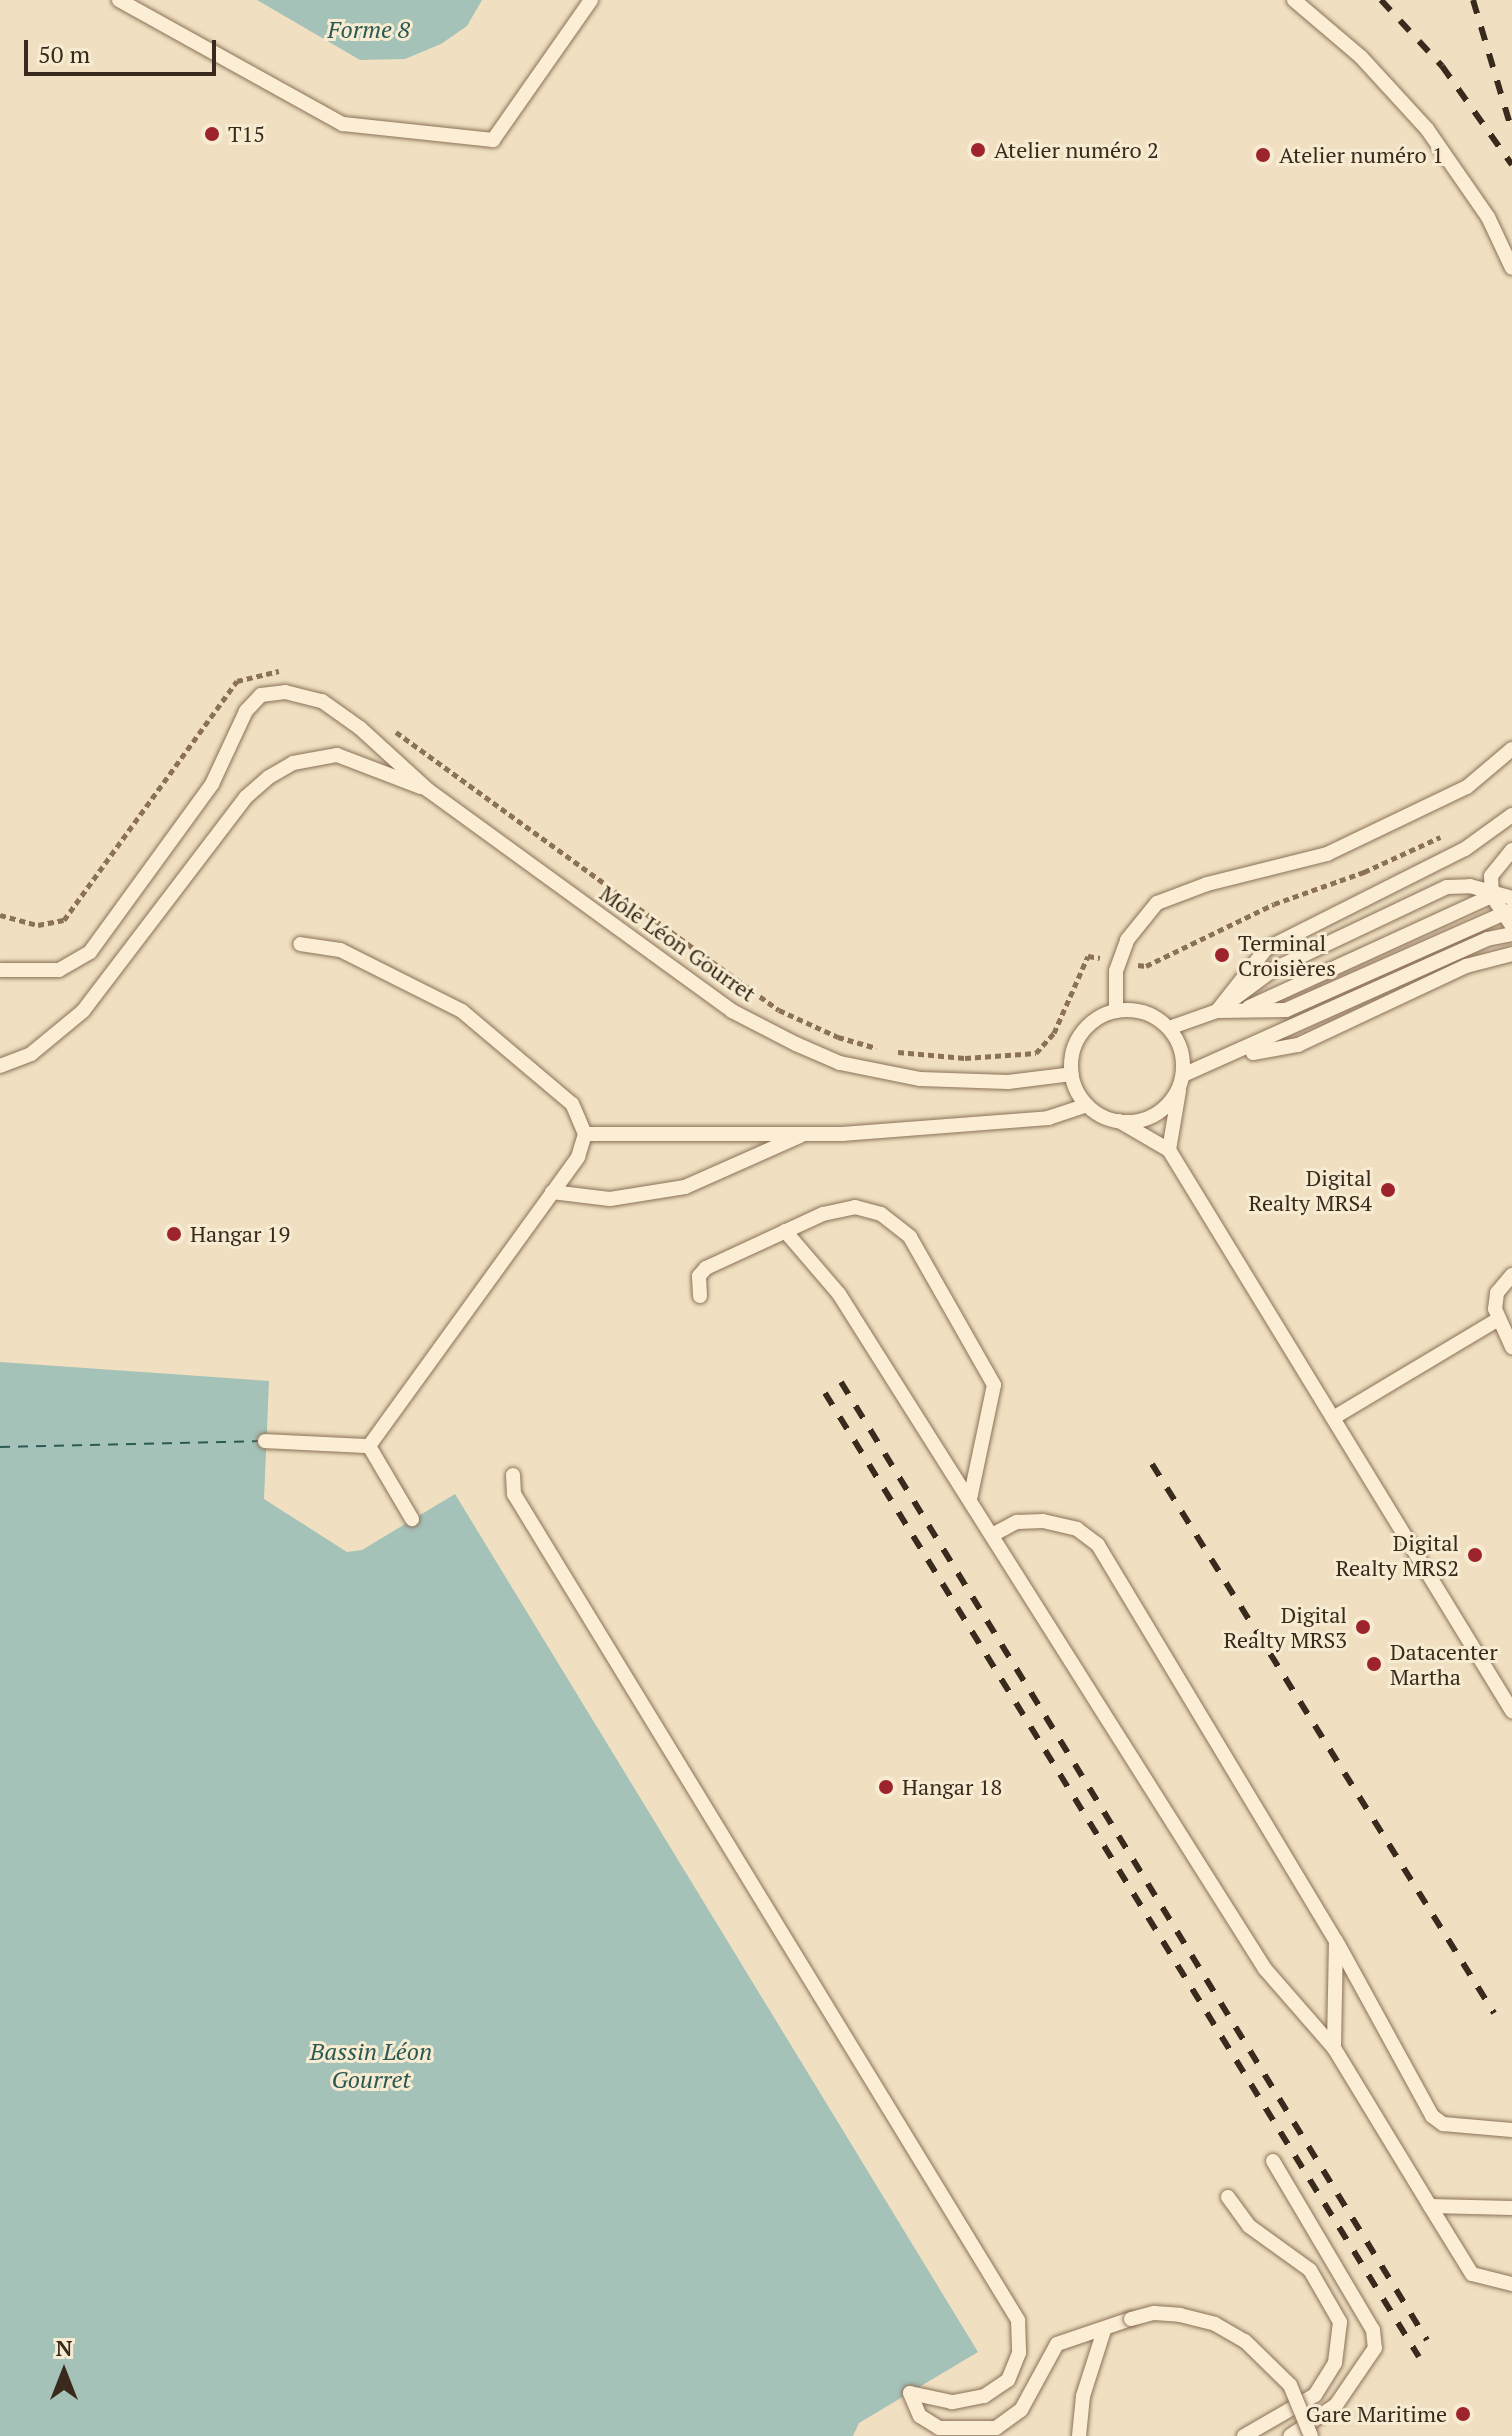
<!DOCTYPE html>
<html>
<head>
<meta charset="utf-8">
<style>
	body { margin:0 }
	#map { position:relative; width:1512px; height:2436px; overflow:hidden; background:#f0e0c1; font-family:"PT Serif",serif }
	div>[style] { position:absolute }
	.water>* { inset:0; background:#a4c2b8 }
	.ferry>* { height:2px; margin-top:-1px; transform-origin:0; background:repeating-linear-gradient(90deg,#2b5a55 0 10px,transparent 0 18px) }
	.path>* { height:5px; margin-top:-2.5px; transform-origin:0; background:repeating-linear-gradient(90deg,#8b7158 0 6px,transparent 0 10px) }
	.roads { filter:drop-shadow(0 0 2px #8b7158) drop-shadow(0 0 2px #8b7158) }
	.lane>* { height:14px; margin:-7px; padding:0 7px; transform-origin:7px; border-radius:7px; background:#fbeed5 }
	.lane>.ring { margin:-7px; padding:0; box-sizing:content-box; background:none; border:14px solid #fbeed5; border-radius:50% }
	.rail>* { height:6px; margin-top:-3px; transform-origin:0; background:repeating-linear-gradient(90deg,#3a2a1d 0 14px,transparent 0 28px) }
	.bridges { filter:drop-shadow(0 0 2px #8b7158) drop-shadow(0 0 2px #8b7158) }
	.lane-bridge>* { height:14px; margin:-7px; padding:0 7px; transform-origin:7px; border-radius:7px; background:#fbeed5 }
	.dots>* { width:22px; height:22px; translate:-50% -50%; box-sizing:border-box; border:4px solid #f7ebd1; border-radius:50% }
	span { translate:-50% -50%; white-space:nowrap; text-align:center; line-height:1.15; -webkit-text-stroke:6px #f7ebd1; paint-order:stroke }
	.poi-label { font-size:22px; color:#3a2a1d }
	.left { translate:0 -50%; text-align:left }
	.right { translate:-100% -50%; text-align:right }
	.street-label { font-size:22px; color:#3a2a1d }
	.water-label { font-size:24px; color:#2b5a55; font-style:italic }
	.north { position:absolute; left:24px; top:2332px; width:80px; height:80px; -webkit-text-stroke:6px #f7ebd1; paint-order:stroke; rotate:0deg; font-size:22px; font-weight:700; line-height:32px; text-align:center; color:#3a2a1d }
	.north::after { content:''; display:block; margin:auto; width:28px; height:36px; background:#3a2a1d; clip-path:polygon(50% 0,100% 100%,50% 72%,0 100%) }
	.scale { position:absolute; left:24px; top:40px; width:192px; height:36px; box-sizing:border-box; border:4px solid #3a2a1d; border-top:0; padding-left:10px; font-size:24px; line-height:28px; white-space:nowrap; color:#3a2a1d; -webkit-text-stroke:6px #f7ebd1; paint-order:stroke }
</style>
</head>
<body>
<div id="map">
	<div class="water">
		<i style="clip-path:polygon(257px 0,482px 0,467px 26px,441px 44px,405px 59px,360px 60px)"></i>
		<i style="clip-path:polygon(0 1362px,269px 1381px,264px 1499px,347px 1552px,362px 1550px,455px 1494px,978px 2352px,859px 2423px,853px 2436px,0 2436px)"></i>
	</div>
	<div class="ferry">
		<i style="left:0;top:1447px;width:260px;rotate:-1.3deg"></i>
	</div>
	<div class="path">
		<i style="left:396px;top:732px;width:473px;rotate:36deg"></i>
		<i style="left:779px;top:1010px;width:65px;rotate:24.6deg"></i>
		<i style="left:838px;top:1037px;width:40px;rotate:16deg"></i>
		<i style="left:0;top:915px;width:39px;rotate:15deg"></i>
		<i style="left:38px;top:925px;width:26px;rotate:-11deg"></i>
		<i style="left:64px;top:920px;width:295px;rotate:-54.1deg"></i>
		<i style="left:237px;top:681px;width:43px;rotate:-13.4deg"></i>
		<i style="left:1138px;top:965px;width:8px;rotate:7deg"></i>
		<i style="left:1146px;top:966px;width:142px;rotate:-25.8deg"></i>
		<i style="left:1274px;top:904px;width:96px;rotate:-19.6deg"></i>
		<i style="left:1364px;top:872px;width:84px;rotate:-24.7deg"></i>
		<i style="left:898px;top:1052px;width:67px;rotate:5.1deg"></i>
		<i style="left:965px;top:1058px;width:71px;rotate:-4deg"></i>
		<i style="left:1036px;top:1053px;width:27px;rotate:-48deg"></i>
		<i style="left:1054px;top:1033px;width:84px;rotate:-66.2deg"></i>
		<i style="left:1088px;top:956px;width:12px;rotate:9deg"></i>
	</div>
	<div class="roads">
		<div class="lane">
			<i style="left:119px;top:0;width:256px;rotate:29deg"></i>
			<i style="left:343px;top:124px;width:151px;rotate:6.1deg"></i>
			<i style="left:493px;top:140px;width:171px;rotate:-55deg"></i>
			<i style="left:1294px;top:0;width:88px;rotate:40.4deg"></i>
			<i style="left:1361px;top:57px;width:98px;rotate:47.5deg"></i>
			<i style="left:1427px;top:129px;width:107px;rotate:55.3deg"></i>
			<i style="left:1488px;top:217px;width:56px;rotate:64.8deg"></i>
			<i style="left:1512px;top:850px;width:33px;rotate:129deg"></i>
			<i style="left:1491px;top:876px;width:20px;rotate:87deg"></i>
			<i style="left:1492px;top:896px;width:36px;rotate:56deg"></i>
			<i style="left:0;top:970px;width:59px"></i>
			<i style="left:59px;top:970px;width:36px;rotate:-30deg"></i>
			<i style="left:90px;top:952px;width:208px;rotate:-54deg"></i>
			<i style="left:212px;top:784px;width:81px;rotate:-65deg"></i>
			<i style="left:246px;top:711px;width:22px;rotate:-47deg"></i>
			<i style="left:261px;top:695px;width:24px;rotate:-7deg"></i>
			<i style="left:285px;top:692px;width:38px;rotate:14deg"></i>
			<i style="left:322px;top:701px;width:47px;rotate:35.4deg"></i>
			<i style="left:360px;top:728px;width:92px;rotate:42.4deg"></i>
			<i style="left:428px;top:790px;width:376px;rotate:36deg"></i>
			<i style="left:732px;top:1011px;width:72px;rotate:27.3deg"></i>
			<i style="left:796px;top:1044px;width:48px;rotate:23.4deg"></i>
			<i style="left:840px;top:1063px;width:82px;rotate:11.3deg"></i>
			<i style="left:920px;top:1079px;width:88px;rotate:2deg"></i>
			<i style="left:1008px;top:1082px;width:64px;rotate:-7.1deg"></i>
			<i style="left:1235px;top:998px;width:49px;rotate:-36.6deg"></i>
			<i style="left:1274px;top:969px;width:191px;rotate:-25.4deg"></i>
			<i style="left:1447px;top:887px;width:23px;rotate:-2deg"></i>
			<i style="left:1470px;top:886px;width:44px;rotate:15.9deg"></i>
			<i style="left:1249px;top:1007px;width:267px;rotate:-24.6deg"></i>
			<i class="ring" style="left:1071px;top:1010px;width:98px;height:98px"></i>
			<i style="left:1116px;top:1011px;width:40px;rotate:-90deg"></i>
			<i style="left:1116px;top:971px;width:33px;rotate:-70deg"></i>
			<i style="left:1127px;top:940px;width:48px;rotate:-51deg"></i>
			<i style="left:1157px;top:903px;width:53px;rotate:-20.8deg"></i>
			<i style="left:1207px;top:884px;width:124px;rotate:-14deg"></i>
			<i style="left:1327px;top:854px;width:155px;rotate:-25.6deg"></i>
			<i style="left:1467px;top:787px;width:59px;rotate:-40.2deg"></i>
			<i style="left:1217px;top:1011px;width:79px;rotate:-51.7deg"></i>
			<i style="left:1266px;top:949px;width:223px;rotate:-26.7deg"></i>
			<i style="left:1465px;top:849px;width:58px;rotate:-35.9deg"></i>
			<i style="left:1169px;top:1028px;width:51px;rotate:-19.5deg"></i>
			<i style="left:1217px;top:1011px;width:69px;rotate:-0.8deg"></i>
			<i style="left:1286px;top:1010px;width:247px;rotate:-23.9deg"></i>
			<i style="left:1253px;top:1053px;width:46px;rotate:-10.1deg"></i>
			<i style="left:1298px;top:1045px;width:186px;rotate:-25.2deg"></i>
			<i style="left:1466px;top:966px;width:48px;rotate:-14.6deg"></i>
			<i style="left:0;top:1066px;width:33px;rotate:-21deg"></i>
			<i style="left:31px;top:1054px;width:67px;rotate:-39.6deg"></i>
			<i style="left:83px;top:1011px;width:269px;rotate:-52.7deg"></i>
			<i style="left:246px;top:797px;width:30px;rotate:-41deg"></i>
			<i style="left:269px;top:777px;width:28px;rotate:-30deg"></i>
			<i style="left:293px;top:763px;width:45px;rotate:-10.3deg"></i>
			<i style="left:337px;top:755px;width:90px;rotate:20.9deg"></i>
			<i style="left:1183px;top:1075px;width:333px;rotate:-24.1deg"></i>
			<i style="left:1487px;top:939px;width:25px;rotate:-11deg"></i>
			<i style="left:1119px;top:1121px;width:58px;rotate:30.1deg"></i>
			<i style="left:1169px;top:1150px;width:658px;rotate:58.56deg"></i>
			<i style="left:585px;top:1134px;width:257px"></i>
			<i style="left:842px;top:1134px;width:207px;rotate:-4.4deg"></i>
			<i style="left:1048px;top:1118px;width:41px;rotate:-18.4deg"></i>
			<i style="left:1169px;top:1150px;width:60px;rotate:-80.4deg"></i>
			<i style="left:552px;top:1192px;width:58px;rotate:6.9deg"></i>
			<i style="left:610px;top:1199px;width:76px;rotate:-9.1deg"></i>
			<i style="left:685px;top:1187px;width:126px;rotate:-23.9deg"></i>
			<i style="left:785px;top:1231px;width:83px;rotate:49.4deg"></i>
			<i style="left:839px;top:1294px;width:798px;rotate:57.74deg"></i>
			<i style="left:1265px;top:1969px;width:105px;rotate:48.9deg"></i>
			<i style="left:1512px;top:1275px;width:23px;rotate:130deg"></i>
			<i style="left:1497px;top:1293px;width:16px;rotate:97deg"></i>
			<i style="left:1495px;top:1309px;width:42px;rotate:65.9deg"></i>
			<i style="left:700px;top:1296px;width:20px;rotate:-93deg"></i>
			<i style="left:699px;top:1276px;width:11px;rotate:-49deg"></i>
			<i style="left:706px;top:1268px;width:129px;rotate:-24.8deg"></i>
			<i style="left:823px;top:1214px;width:33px;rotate:-12deg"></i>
			<i style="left:855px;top:1207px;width:27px;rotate:15deg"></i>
			<i style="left:881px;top:1214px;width:37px;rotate:38deg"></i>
			<i style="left:910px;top:1237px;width:170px;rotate:60.4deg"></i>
			<i style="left:994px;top:1385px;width:116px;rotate:101.9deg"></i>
			<i style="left:1333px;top:1418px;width:191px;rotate:-30.9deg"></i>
			<i style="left:265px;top:1441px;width:104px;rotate:2.8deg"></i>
			<i style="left:369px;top:1446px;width:357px;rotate:-54.1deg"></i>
			<i style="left:578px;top:1157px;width:24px;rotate:-73deg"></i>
			<i style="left:585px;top:1134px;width:33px;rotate:-113deg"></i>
			<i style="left:572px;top:1104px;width:144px;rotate:-139.8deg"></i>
			<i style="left:462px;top:1011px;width:136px;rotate:-153.4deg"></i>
			<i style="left:340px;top:950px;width:40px;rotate:-171.5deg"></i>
			<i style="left:369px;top:1446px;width:85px;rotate:59.5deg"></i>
			<i style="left:513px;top:1475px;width:19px;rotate:87deg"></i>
			<i style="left:514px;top:1494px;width:968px;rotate:58.61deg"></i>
			<i style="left:1018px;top:2320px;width:33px;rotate:88deg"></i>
			<i style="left:1019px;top:2353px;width:29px;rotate:112deg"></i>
			<i style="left:1008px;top:2380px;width:29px;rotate:146deg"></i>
			<i style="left:984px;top:2396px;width:33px;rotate:169deg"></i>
			<i style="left:952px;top:2402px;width:43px;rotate:-167.9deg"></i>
			<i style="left:994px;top:1534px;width:26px;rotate:-28deg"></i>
			<i style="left:1017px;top:1522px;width:26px;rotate:-2deg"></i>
			<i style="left:1043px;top:1521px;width:35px;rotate:13deg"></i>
			<i style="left:1077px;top:1529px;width:26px;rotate:37deg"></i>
			<i style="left:1098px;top:1545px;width:462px;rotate:59deg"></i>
			<i style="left:1336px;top:1941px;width:107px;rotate:91.1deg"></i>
			<i style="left:1334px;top:2048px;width:185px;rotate:58.7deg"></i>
			<i style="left:1430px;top:2206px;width:82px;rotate:1.4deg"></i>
			<i style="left:1338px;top:1944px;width:196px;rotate:61.3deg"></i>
			<i style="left:1432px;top:2116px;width:14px;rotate:36deg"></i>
			<i style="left:1443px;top:2124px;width:69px;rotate:5deg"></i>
			<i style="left:1273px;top:2161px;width:196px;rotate:59.4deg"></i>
			<i style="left:1373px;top:2330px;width:18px;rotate:84deg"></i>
			<i style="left:1375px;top:2348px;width:69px;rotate:124.4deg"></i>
			<i style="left:1336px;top:2405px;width:55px;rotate:146deg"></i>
			<i style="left:1228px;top:2197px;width:36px;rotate:54deg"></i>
			<i style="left:1249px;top:2226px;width:75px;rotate:35.8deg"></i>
			<i style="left:1310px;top:2270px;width:60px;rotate:60deg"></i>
			<i style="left:1340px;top:2322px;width:41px;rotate:97deg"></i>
			<i style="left:1335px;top:2363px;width:38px;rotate:122deg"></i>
			<i style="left:1315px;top:2395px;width:82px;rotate:150deg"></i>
			<i style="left:1430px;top:2206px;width:80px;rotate:58.3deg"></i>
			<i style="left:1472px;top:2274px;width:41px;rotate:14deg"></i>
			<i style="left:910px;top:2393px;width:25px;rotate:67deg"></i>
			<i style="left:920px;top:2416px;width:22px;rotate:32deg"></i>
			<i style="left:939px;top:2428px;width:57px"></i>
			<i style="left:996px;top:2428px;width:31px;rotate:-36deg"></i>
			<i style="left:1021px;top:2410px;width:75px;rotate:-61.4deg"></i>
			<i style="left:1057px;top:2344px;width:78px;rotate:-18.7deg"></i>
			<i style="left:1079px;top:2436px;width:40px;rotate:-84.3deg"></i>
			<i style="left:1083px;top:2396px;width:69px;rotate:-72.3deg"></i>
		</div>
	</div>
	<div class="rail">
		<i style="left:1381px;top:0;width:90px;rotate:47.3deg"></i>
		<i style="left:1442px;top:66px;width:121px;rotate:54.7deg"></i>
		<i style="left:1473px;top:0;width:137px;rotate:73.4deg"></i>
		<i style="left:841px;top:1382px;width:1123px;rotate:58.55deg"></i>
		<i style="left:825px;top:1393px;width:1132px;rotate:58.36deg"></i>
		<i style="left:1152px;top:1464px;width:647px;rotate:58.08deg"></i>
	</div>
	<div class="bridges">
		<div class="lane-bridge">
			<i style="left:1131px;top:2319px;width:24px;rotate:-15deg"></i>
			<i style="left:1154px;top:2313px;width:26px;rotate:4deg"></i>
			<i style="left:1180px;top:2315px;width:36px;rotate:14deg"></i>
			<i style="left:1215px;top:2324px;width:34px;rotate:30deg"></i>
			<i style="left:1245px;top:2341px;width:63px;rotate:44.4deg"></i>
			<i style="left:1290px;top:2385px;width:55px;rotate:67.6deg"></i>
		</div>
	</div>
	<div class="dots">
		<i style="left:212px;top:134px;background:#9d242b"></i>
		<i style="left:978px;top:150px;background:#9d242b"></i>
		<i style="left:1263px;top:155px;background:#9d242b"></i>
		<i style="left:1222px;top:955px;background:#9d242b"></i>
		<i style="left:1388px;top:1190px;background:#9d242b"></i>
		<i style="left:174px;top:1234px;background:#9d242b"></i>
		<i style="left:1475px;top:1555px;background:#9d242b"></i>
		<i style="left:1363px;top:1627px;background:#9d242b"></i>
		<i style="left:1374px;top:1664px;background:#9d242b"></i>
		<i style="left:886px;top:1787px;background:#9d242b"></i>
		<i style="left:1463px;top:2414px;background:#9d242b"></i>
	</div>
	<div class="poi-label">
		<span class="left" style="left:228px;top:134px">T15</span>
		<span class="left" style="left:994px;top:150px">Atelier numéro 2</span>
		<span class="left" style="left:1279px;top:155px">Atelier numéro 1</span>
		<span class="left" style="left:1238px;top:955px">Terminal<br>Croisières</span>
		<span class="right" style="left:1372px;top:1190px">Digital<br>Realty MRS4</span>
		<span class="left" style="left:190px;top:1234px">Hangar 19</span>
		<span class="right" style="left:1459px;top:1555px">Digital<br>Realty MRS2</span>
		<span class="right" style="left:1347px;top:1627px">Digital<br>Realty MRS3</span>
		<span class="left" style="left:1390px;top:1664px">Datacenter<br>Martha</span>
		<span class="left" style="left:902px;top:1787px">Hangar 18</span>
		<span class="right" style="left:1447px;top:2414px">Gare Maritime</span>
	</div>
	<div class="street-label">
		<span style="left:678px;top:943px;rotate:35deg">Môle Léon Gourret</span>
	</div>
	<div class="water-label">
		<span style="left:369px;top:30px">Forme 8</span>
		<span style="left:371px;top:2066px">Bassin Léon<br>Gourret</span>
	</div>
	<div class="north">N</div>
	<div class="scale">50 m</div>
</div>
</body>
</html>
